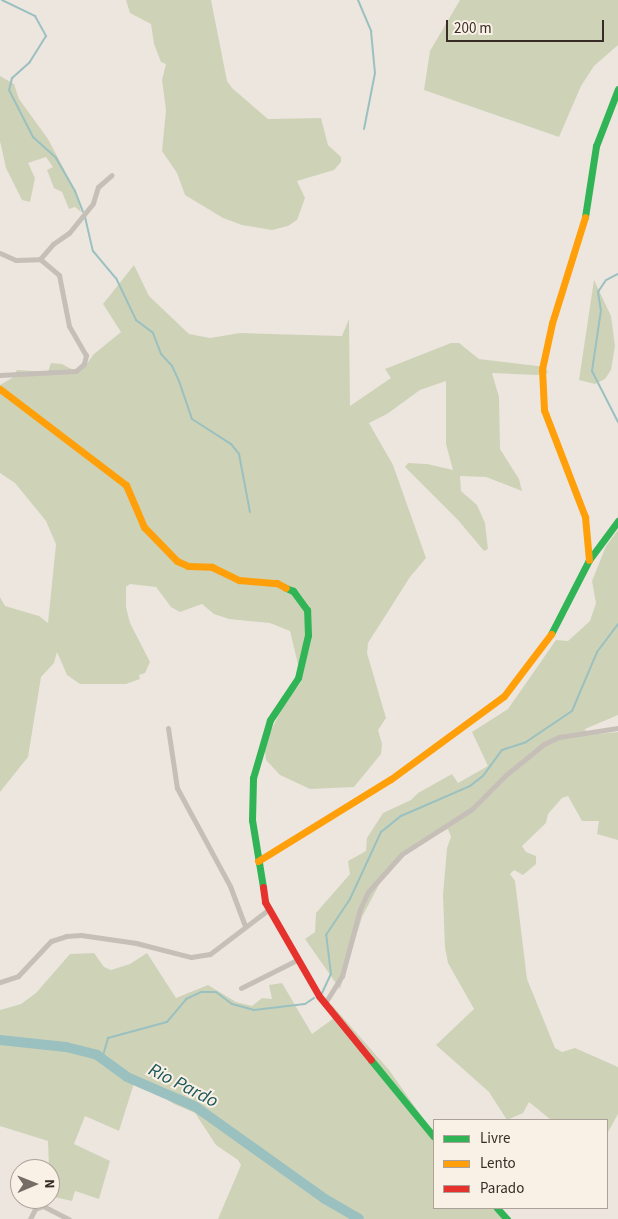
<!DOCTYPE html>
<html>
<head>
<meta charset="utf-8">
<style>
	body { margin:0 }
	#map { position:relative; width:618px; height:1219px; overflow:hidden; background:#ede6df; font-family:"Source Sans 3",sans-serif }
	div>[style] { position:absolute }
	.green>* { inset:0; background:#ced3b8 }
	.stream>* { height:2px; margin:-1px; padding:0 1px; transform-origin:1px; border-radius:1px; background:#9ac0c0 }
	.river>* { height:10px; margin:-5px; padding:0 5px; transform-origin:5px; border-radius:5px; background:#9ac0c0 }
	.street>* { height:5px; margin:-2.5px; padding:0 2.5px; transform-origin:2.5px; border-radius:2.5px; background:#c6bfb8 }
	.fast>* { height:7px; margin:-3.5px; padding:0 3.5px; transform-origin:3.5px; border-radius:3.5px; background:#30b455 }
	.slow>* { height:7px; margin:-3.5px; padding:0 3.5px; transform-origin:3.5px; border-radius:3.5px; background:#ff9f0a }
	.jam>* { height:7px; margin:-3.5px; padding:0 3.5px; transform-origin:3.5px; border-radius:3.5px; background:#e5322d }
	span { translate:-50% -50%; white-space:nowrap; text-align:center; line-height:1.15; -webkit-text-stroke:4px #faf1e6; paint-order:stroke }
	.water-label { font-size:19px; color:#19565b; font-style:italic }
	.legend { position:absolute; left:433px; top:1119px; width:175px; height:90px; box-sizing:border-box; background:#faf1e6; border:1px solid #aca299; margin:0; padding:6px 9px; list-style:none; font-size:15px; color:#372c26 }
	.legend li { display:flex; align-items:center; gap:10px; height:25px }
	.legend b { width:25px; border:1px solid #aca299 }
	.north { position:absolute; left:10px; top:1159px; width:50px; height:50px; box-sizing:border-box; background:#faf1e6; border:1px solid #aca299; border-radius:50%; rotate:89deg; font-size:14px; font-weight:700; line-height:20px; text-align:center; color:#372c26 }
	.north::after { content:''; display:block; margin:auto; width:18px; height:22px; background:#776d67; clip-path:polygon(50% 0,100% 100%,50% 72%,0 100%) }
	.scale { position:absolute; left:446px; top:20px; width:158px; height:22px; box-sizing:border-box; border:2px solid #372c26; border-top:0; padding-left:6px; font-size:15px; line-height:18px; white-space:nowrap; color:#372c26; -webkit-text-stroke:4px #faf1e6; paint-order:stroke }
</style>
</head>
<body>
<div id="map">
	<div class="green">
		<i style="clip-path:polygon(126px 0,211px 0,227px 81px,232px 88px,268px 119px,321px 118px,328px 145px,341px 157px,341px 162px,334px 170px,297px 181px,305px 198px,297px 220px,288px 226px,272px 230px,242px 225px,223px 218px,185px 195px,177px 173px,162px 151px,166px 110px,162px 80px,166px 64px,161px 62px,154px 44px,151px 24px,130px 13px)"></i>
		<i style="clip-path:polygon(460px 0,618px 0,618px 45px,594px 66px,581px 86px,559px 137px,424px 90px,430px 51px)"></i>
		<i style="clip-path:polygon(0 76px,14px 84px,19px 99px,48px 139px,76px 192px,81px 212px,75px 207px,69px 209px,62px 192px,54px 188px,47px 170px,53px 167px,46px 157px,28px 163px,35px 178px,30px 202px,22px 200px,6px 168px,0 141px)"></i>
		<i style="clip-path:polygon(134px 265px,149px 296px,189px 334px,210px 338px,240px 333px,342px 336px,349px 319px,350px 406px,391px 378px,385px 369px,451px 343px,459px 343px,479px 359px,546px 367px,548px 373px,537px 375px,492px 373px,499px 397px,500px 449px,519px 479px,522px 491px,486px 477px,460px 476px,461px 491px,477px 505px,485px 523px,488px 549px,484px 551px,458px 520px,405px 467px,408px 463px,427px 464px,453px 470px,446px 444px,446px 381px,420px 390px,387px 414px,369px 423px,393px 465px,426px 558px,410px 577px,368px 643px,367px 653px,386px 718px,378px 730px,382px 744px,381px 754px,354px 787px,310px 789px,280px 775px,266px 760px,264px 745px,285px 702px,302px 681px,290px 631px,270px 623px,229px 619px,214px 614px,202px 604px,180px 612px,171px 607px,156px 587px,130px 584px,126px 587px,126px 607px,130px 623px,150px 662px,145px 673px,139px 675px,140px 679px,126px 684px,80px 684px,67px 675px,57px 652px,54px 663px,41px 677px,28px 757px,0 792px,0 597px,5px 606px,39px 616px,48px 623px,56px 544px,46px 521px,15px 483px,0 473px,0 385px,12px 378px,17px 370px,48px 372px,51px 363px,62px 364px,77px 372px,82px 370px,94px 354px,121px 332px,103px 304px)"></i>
		<i style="clip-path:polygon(594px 280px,611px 316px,615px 346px,611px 370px,605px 379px,595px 384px,579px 380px)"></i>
		<i style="clip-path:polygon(618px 530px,618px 715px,585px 729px,587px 735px,618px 732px,618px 840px,597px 834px,599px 821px,582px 821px,568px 796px,562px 798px,548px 814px,546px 823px,522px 846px,526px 852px,536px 856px,536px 864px,523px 875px,514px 870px,510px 874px,515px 881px,527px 979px,555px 1048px,562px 1052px,575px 1048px,618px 1067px,618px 1114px,607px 1134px,607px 1120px,551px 1120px,529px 1102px,523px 1113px,507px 1120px,489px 1092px,436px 1045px,474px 1009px,448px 963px,445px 948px,443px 895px,447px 848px,451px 837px,448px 829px,411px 848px,382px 879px,362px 917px,340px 989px,305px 939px,315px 932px,316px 913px,350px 874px,348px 861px,366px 851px,367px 838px,383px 813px,411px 800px,418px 793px,452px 774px,458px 783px,488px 766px,472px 732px,508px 709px,556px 640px,568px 641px,590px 621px,596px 603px,592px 581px,606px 546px)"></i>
		<i style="clip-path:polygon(94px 953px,104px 967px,111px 970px,130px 964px,147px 953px,176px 998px,208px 985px,236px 1002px,252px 1006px,262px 998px,272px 999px,269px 985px,282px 983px,312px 1034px,334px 1018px,331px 1004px,389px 1070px,434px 1134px,434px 1208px,499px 1208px,510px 1219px,218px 1219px,241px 1165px,238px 1160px,216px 1145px,195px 1113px,174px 1104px,136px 1077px,119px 1131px,85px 1116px,74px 1144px,110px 1161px,99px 1199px,75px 1191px,72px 1201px,50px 1196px,48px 1141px,0 1126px,0 1010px,21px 1004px,36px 993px,70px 954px)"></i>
	</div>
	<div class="stream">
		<i style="left:2px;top:0;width:37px;rotate:26deg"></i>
		<i style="left:35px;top:16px;width:23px;rotate:61deg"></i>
		<i style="left:46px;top:36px;width:31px;rotate:122deg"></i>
		<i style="left:30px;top:62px;width:24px;rotate:138deg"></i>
		<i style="left:12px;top:78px;width:12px;rotate:104deg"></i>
		<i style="left:9px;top:90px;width:53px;rotate:62.9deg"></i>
		<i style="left:33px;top:137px;width:31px;rotate:42deg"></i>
		<i style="left:56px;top:158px;width:38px;rotate:60deg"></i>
		<i style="left:75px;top:191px;width:22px;rotate:69deg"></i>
		<i style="left:358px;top:0;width:34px;rotate:67deg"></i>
		<i style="left:371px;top:31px;width:42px;rotate:84.6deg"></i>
		<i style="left:375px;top:73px;width:57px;rotate:101.1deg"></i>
		<i style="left:85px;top:217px;width:35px;rotate:77deg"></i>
		<i style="left:93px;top:251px;width:35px;rotate:50deg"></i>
		<i style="left:116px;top:278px;width:47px;rotate:64.5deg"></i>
		<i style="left:136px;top:320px;width:21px;rotate:37deg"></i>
		<i style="left:153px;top:333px;width:22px;rotate:69deg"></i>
		<i style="left:161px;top:354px;width:16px;rotate:47deg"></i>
		<i style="left:172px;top:366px;width:17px;rotate:65deg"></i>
		<i style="left:179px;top:381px;width:40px;rotate:71.1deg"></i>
		<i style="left:192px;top:419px;width:46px;rotate:32.7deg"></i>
		<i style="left:231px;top:444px;width:13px;rotate:51deg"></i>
		<i style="left:239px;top:454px;width:59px;rotate:79.3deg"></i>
		<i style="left:618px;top:274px;width:13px;rotate:153deg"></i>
		<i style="left:606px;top:280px;width:14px;rotate:124deg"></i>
		<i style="left:598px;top:292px;width:18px;rotate:81deg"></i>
		<i style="left:601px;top:310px;width:62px;rotate:98.4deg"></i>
		<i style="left:592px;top:371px;width:57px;rotate:63deg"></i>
		<i style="left:322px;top:993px;width:21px;rotate:-65deg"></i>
		<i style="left:331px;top:974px;width:39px;rotate:-97deg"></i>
		<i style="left:326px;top:935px;width:43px;rotate:-56.3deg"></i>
		<i style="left:350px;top:899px;width:74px;rotate:-65.2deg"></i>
		<i style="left:381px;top:832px;width:26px;rotate:-39deg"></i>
		<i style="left:401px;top:816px;width:75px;rotate:-23.5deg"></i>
		<i style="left:470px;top:786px;width:16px;rotate:-38deg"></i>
		<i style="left:483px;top:776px;width:32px;rotate:-54deg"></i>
		<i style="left:502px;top:750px;width:25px;rotate:-18deg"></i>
		<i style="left:526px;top:742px;width:55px;rotate:-34deg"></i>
		<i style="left:572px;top:711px;width:64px;rotate:-67deg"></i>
		<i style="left:597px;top:652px;width:35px;rotate:-53deg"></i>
		<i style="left:102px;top:1059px;width:22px;rotate:-74deg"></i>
		<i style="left:108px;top:1038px;width:61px;rotate:-15.2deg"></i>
		<i style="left:167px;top:1022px;width:30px;rotate:-50deg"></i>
		<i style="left:186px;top:999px;width:17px;rotate:-25deg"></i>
		<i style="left:201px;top:992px;width:15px"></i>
		<i style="left:216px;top:992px;width:20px;rotate:37deg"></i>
		<i style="left:232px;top:1004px;width:23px;rotate:15deg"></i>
		<i style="left:254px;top:1010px;width:51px;rotate:-6.7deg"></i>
		<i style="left:305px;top:1004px;width:11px;rotate:-34deg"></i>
		<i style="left:351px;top:1219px;width:5px;rotate:-68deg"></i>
	</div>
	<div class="river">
		<i style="left:0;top:1040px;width:66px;rotate:6.1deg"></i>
		<i style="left:66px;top:1047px;width:32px;rotate:14deg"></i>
		<i style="left:97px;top:1055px;width:37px;rotate:36deg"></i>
		<i style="left:127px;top:1077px;width:75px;rotate:23.5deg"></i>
		<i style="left:196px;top:1107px;width:158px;rotate:35.5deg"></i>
		<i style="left:325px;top:1199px;width:39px;rotate:30deg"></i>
	</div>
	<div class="street">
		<i style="left:0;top:253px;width:17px;rotate:24deg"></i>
		<i style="left:16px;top:260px;width:24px;rotate:-2deg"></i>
		<i style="left:40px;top:259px;width:25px;rotate:40deg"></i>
		<i style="left:59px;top:275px;width:52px;rotate:78.9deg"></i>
		<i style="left:69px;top:326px;width:34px;rotate:60deg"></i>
		<i style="left:86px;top:355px;width:9px;rotate:103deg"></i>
		<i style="left:84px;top:364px;width:11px;rotate:139deg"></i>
		<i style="left:76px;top:371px;width:76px;rotate:177deg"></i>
		<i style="left:40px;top:259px;width:20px;rotate:-49deg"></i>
		<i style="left:53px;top:244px;width:19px;rotate:-35deg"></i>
		<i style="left:69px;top:233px;width:38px;rotate:-51deg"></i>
		<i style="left:93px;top:203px;width:17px;rotate:-73deg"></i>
		<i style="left:98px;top:187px;width:18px;rotate:-41deg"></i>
		<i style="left:168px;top:728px;width:61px;rotate:81.5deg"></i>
		<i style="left:177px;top:788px;width:111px;rotate:61.6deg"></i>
		<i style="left:230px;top:886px;width:43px;rotate:69.4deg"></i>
		<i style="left:0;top:982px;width:19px;rotate:-18deg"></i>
		<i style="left:18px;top:976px;width:48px;rotate:-46.7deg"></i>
		<i style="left:51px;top:941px;width:16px;rotate:-18deg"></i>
		<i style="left:66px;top:936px;width:15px;rotate:-4deg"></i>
		<i style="left:81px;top:935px;width:56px;rotate:8.3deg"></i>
		<i style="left:136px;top:943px;width:57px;rotate:14.3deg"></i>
		<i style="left:191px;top:957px;width:19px;rotate:-9deg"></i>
		<i style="left:210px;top:954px;width:73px;rotate:-37.2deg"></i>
		<i style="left:241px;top:988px;width:63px;rotate:-26.6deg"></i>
		<i style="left:325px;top:1003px;width:32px;rotate:-58deg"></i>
		<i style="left:342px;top:976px;width:69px;rotate:-75deg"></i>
		<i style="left:360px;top:909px;width:19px;rotate:-65deg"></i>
		<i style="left:368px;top:892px;width:51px;rotate:-48.2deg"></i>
		<i style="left:402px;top:854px;width:83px;rotate:-32.7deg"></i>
		<i style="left:472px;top:809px;width:49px;rotate:-45deg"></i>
		<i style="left:507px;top:774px;width:48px;rotate:-39deg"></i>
		<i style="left:544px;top:744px;width:17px;rotate:-25deg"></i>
		<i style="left:559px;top:737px;width:60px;rotate:-8.7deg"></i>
		<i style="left:30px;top:1219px;width:11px;rotate:-63deg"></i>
		<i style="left:35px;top:1209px;width:9px;rotate:-21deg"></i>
		<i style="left:43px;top:1206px;width:29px;rotate:27deg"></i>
	</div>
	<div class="fast">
		<i style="left:585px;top:217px;width:72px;rotate:-81.2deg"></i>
		<i style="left:596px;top:146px;width:61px;rotate:-68.9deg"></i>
		<i style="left:551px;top:634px;width:83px;rotate:-62.8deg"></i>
		<i style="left:589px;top:560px;width:49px;rotate:-53.4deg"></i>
		<i style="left:263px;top:887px;width:68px;rotate:-99.3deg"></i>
		<i style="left:252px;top:820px;width:42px;rotate:-88.6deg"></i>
		<i style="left:253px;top:778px;width:60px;rotate:-73.7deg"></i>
		<i style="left:270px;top:720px;width:50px;rotate:-56.3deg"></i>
		<i style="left:298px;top:678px;width:44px;rotate:-76.9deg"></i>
		<i style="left:308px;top:635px;width:25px;rotate:-92deg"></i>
		<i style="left:307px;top:610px;width:24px;rotate:-126deg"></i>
		<i style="left:293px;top:591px;width:8px;rotate:-157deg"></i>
		<i style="left:371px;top:1060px;width:99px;rotate:50.7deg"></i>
		<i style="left:497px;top:1208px;width:15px;rotate:48deg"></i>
	</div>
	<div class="slow">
		<i style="left:585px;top:217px;width:111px;rotate:107.3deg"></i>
		<i style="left:552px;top:323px;width:47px;rotate:102.3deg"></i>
		<i style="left:542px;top:369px;width:41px;rotate:87.2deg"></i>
		<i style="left:544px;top:410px;width:115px;rotate:69deg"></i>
		<i style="left:585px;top:517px;width:43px;rotate:84.7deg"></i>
		<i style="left:0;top:389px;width:158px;rotate:37.3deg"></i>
		<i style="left:126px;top:485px;width:46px;rotate:66.8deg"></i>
		<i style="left:144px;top:527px;width:47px;rotate:45.9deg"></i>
		<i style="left:177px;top:561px;width:12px;rotate:24deg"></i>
		<i style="left:188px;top:566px;width:24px;rotate:2deg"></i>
		<i style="left:212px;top:567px;width:30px;rotate:26deg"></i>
		<i style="left:239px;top:580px;width:38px;rotate:5deg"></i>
		<i style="left:277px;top:583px;width:10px;rotate:29deg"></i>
		<i style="left:258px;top:861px;width:156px;rotate:-31.7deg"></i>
		<i style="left:391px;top:779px;width:140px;rotate:-36.3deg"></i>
		<i style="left:504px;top:696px;width:78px;rotate:-52.8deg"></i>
	</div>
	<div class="jam">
		<i style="left:263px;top:887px;width:15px;rotate:82deg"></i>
		<i style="left:265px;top:902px;width:108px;rotate:60.1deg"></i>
		<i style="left:319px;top:996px;width:82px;rotate:50.9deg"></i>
	</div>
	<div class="water-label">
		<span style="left:183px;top:1086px;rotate:27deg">Rio Pardo</span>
	</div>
	<ul class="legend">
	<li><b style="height:6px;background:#30b455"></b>Livre</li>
	<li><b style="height:6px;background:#ff9f0a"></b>Lento</li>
	<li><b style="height:6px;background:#e5322d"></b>Parado</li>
	</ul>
	<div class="north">N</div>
	<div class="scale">200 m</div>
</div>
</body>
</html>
